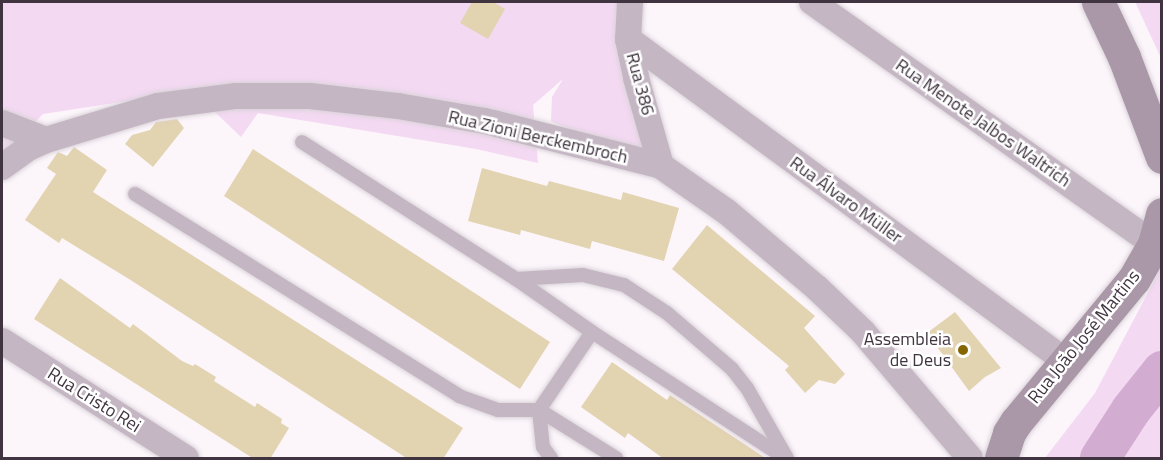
<!DOCTYPE html>
<html>
<head>
<meta charset="utf-8">
<style>
	body { margin:0 }
	#map { position:relative; width:1163px; height:460px; overflow:hidden; background:#fcf6fb; font-family:"Titillium Web",sans-serif }
	div>[style] { position:absolute }
	.green>* { inset:0; background:#f4d9f3 }
	.river>* { height:40px; margin:-20px; padding:0 20px; transform-origin:20px; border-radius:20px; background:#d3acd2 }
	.building>* { inset:0; background:#e2d3b1 }
	.roads { filter:drop-shadow(0 0 2px #dad3d9) drop-shadow(0 0 2px #dad3d9) }
	.service>* { height:14px; margin:-7px; padding:0 7px; transform-origin:7px; border-radius:7px; background:#c4b7c3 }
	.minor>* { height:26px; margin:-13px; padding:0 13px; transform-origin:13px; border-radius:13px; background:#c4b7c3 }
	.secondary>* { height:33px; margin:-16.5px; padding:0 16.5px; transform-origin:16.5px; border-radius:16.5px; background:#aa98a9 }
	.dots>* { width:16px; height:16px; translate:-50% -50%; box-sizing:border-box; border:3px solid #fff; border-radius:50% }
	span { translate:-50% -50%; white-space:nowrap; text-align:center; line-height:1.15; -webkit-text-stroke:5px #fff; paint-order:stroke }
	.street-label { font-size:18px; color:#3f343f }
	.poi-label { font-size:18px; color:#3f343f }
	.right { translate:-100% -50%; text-align:right }
	.frame { position:absolute; inset:0; border:3px solid #3f343f; pointer-events:none }
</style>
</head>
<body>
<div id="map">
	<div class="green">
		<i style="clip-path:polygon(2px 2px,624px 2px,619px 59px,647px 149px,587px 138px,551px 121px,552px 97px,563px 79px,533px 105px,538px 163px,476px 149px,258px 113px,241px 137px,193px 91px,43px 114px,2px 156px)"></i>
		<i style="clip-path:polygon(1135px 2px,1161px 2px,1161px 58px)"></i>
		<i style="clip-path:polygon(1161px 268px,1161px 458px,1045px 458px,1095px 393px)"></i>
	</div>
	<div class="river">
		<i style="left:1100px;top:458px;width:57px;rotate:-57.1deg"></i>
		<i style="left:1131px;top:410px;width:50px;rotate:-51.5deg"></i>
	</div>
	<div class="building">
		<i style="clip-path:polygon(472px 2px,493px 2px,505px 9px,488px 39px,460px 23px)"></i>
		<i style="clip-path:polygon(177px 119px,184px 128px,153px 167px,125px 144px,132px 135px,150px 130px,156px 122px)"></i>
		<i style="clip-path:polygon(74px 147px,107px 170px,93px 192px,463px 428px,443px 459px,408px 459px,129px 279px,62px 238px,59px 243px,25px 220px,56px 174px,47px 168px,58px 152px,67px 156px)"></i>
		<i style="clip-path:polygon(253px 149px,550px 342px,520px 389px,224px 196px)"></i>
		<i style="clip-path:polygon(482px 168px,547px 186px,549px 181px,621px 200px,623px 192px,679px 208px,664px 261px,592px 241px,590px 249px,521px 230px,520px 235px,468px 221px)"></i>
		<i style="clip-path:polygon(707px 225px,815px 316px,804px 328px,845px 374px,835px 384px,819px 380px,805px 393px,785px 370px,789px 366px,672px 269px)"></i>
		<i style="clip-path:polygon(60px 278px,130px 328px,133px 324px,182px 361px,193px 366px,195px 364px,216px 377px,214px 381px,255px 407px,257px 403px,282px 419px,281px 423px,289px 428px,270px 459px,254px 459px,34px 319px)"></i>
		<i style="clip-path:polygon(955px 312px,1001px 368px,985px 377px,969px 391px,927px 333px)"></i>
		<i style="clip-path:polygon(612px 362px,667px 400px,670px 395px,767px 459px,664px 459px,628px 433px,625px 438px,581px 407px)"></i>
	</div>
	<div class="roads">
		<div class="service">
			<i style="left:135px;top:194px;width:382px;rotate:31.9deg"></i>
			<i style="left:459px;top:396px;width:41px;rotate:19.7deg"></i>
			<i style="left:498px;top:410px;width:41px"></i>
			<i style="left:539px;top:410px;width:94px;rotate:-55.8deg"></i>
			<i style="left:592px;top:332px;width:93px;rotate:-145.1deg"></i>
			<i style="left:516px;top:279px;width:254px;rotate:-147.4deg"></i>
			<i style="left:516px;top:279px;width:67px;rotate:-3.4deg"></i>
			<i style="left:583px;top:275px;width:42px;rotate:13.7deg"></i>
			<i style="left:624px;top:285px;width:51px;rotate:33.1deg"></i>
			<i style="left:667px;top:313px;width:86px;rotate:40.7deg"></i>
			<i style="left:732px;top:369px;width:24px;rotate:52deg"></i>
			<i style="left:747px;top:388px;width:81px;rotate:60.3deg"></i>
			<i style="left:592px;top:332px;width:229px;rotate:33.1deg"></i>
			<i style="left:539px;top:410px;width:91px;rotate:31.9deg"></i>
			<i style="left:539px;top:410px;width:37px;rotate:84deg"></i>
			<i style="left:543px;top:447px;width:14px;rotate:54deg"></i>
		</div>
		<div class="minor">
			<i style="left:630px;top:2px;width:37px;rotate:93deg"></i>
			<i style="left:628px;top:39px;width:40px;rotate:78deg"></i>
			<i style="left:636px;top:78px;width:91px;rotate:74.1deg"></i>
			<i style="left:812px;top:2px;width:419px;rotate:35.3deg"></i>
			<i style="left:628px;top:39px;width:541px;rotate:36.36deg"></i>
			<i style="left:2px;top:123px;width:47px;rotate:21.1deg"></i>
			<i style="left:2px;top:167px;width:32px;rotate:-36deg"></i>
			<i style="left:28px;top:148px;width:20px;rotate:-24deg"></i>
			<i style="left:46px;top:140px;width:117px;rotate:-16.9deg"></i>
			<i style="left:158px;top:106px;width:79px;rotate:-7.3deg"></i>
			<i style="left:236px;top:96px;width:74px"></i>
			<i style="left:310px;top:96px;width:89px;rotate:6.5deg"></i>
			<i style="left:398px;top:106px;width:88px;rotate:9.8deg"></i>
			<i style="left:485px;top:121px;width:182px;rotate:14.3deg"></i>
			<i style="left:661px;top:166px;width:80px;rotate:34.9deg"></i>
			<i style="left:727px;top:212px;width:118px;rotate:40.2deg"></i>
			<i style="left:817px;top:288px;width:64px;rotate:43.7deg"></i>
			<i style="left:863px;top:332px;width:165px;rotate:49.7deg"></i>
			<i style="left:2px;top:341px;width:218px;rotate:32.5deg"></i>
		</div>
		<div class="secondary">
			<i style="left:1098px;top:2px;width:61px;rotate:64.7deg"></i>
			<i style="left:1124px;top:57px;width:107px;rotate:69.2deg"></i>
			<i style="left:1001px;top:458px;width:26px;rotate:-72deg"></i>
			<i style="left:1009px;top:433px;width:13px;rotate:-58deg"></i>
			<i style="left:1016px;top:422px;width:185px;rotate:-50.5deg"></i>
			<i style="left:1134px;top:279px;width:40px;rotate:-60.3deg"></i>
			<i style="left:1154px;top:244px;width:31px;rotate:-75deg"></i>
		</div>
	</div>
	<div class="dots">
		<i style="left:963px;top:350px;background:#856600"></i>
	</div>
	<div class="street-label">
		<span style="left:640px;top:84px;rotate:75deg">Rua 386</span>
		<span style="left:983px;top:123px;rotate:35deg">Rua Menote Jalbos Waltrich</span>
		<span style="left:538px;top:137px;rotate:13deg">Rua Zioni Berckembroch</span>
		<span style="left:846px;top:200px;rotate:36deg">Rua Álvaro Müller</span>
		<span style="left:1084px;top:337px;rotate:-51deg">Rua João José Martins</span>
		<span style="left:94px;top:400px;rotate:32deg">Rua Cristo Rei</span>
	</div>
	<div class="poi-label">
		<span class="right" style="left:951px;top:350px">Assembleia<br>de Deus</span>
	</div>
	<div class="frame"></div>
</div>
</body>
</html>
